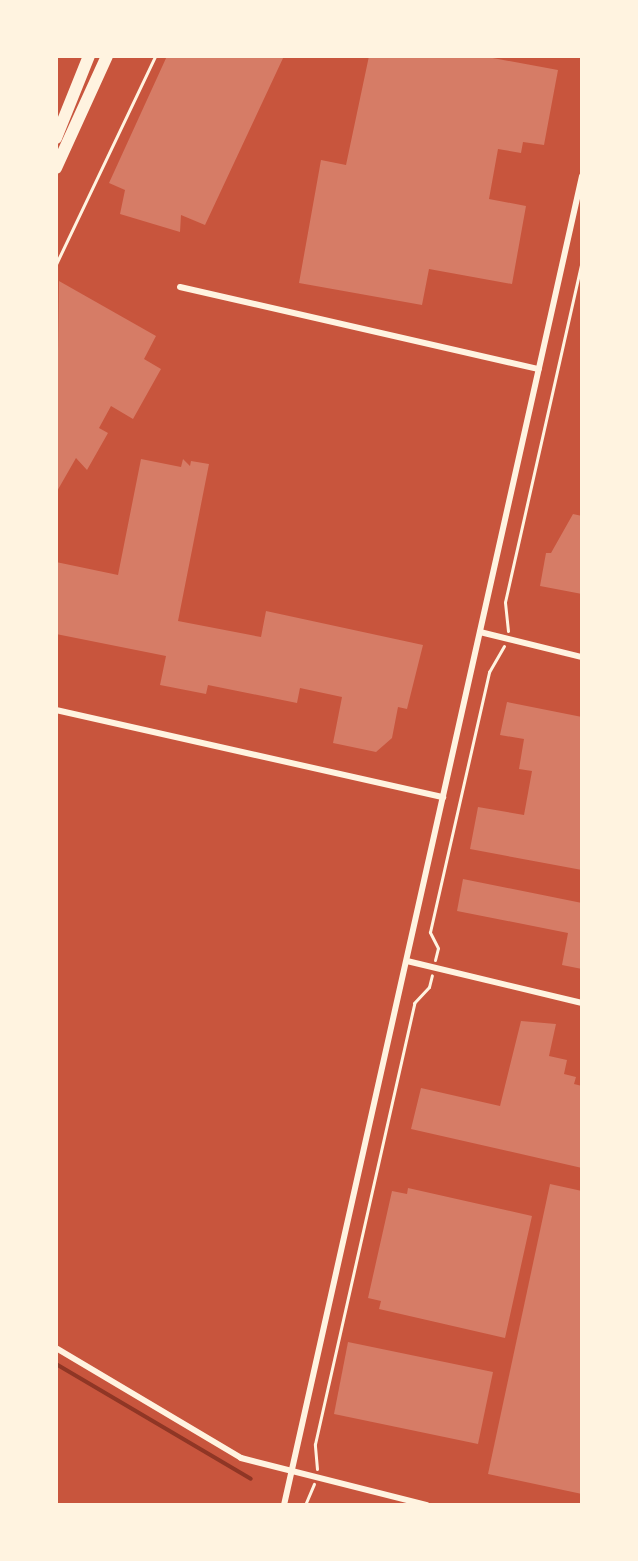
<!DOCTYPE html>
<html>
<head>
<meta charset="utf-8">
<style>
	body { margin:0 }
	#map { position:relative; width:638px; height:1561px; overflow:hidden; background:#c8553d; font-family:"Nunito Sans",sans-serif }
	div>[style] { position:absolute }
	.stream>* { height:4px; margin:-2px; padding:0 2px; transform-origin:2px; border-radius:2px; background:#8f3625 }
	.building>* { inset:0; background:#d67c66 }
	.path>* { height:3px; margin:-1.5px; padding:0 1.5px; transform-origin:1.5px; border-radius:1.5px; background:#fff3e0 }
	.minor>* { height:6px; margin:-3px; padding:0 3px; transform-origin:3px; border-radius:3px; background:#fff3e0 }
	.motorway>* { height:12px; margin:-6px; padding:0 6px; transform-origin:6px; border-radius:6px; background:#fff3e0 }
	span { translate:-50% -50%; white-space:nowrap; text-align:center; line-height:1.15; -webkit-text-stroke:8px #fff3e0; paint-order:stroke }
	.frame { position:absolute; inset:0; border:58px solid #fff3e0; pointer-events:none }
</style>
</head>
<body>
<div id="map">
	<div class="stream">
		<i style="left:56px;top:1364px;width:226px;rotate:30.5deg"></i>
	</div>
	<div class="building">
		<i style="clip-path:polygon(167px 56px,284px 56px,205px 225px,181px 215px,180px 232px,120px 214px,125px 190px,109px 183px)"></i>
		<i style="clip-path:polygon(369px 56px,482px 56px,558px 70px,544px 145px,523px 142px,521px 153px,498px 149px,489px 199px,526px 206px,512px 284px,429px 269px,422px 305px,299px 283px,321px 160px,346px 165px)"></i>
		<i style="clip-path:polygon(59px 281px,156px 336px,144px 359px,161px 369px,133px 419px,111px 406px,99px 428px,108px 433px,87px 470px,76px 458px,56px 493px)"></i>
		<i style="clip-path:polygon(141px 459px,181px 467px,183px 459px,190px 466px,191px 461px,209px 464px,178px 621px,261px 637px,266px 611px,423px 645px,407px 709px,398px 707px,392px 738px,376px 752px,333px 743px,342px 697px,300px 688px,297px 703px,208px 685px,206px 694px,160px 685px,166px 656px,56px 634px,56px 562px,118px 575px)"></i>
		<i style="clip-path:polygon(573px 514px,582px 516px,582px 594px,540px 586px,546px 553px,551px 553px)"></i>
		<i style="clip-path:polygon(507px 702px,582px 717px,582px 870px,470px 849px,478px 807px,524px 815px,532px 771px,519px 769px,524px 739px,500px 735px)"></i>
		<i style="clip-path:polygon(463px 879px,582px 903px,582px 969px,562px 965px,568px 933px,457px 911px)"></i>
		<i style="clip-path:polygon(521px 1021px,556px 1024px,549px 1056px,567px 1060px,564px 1074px,576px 1077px,574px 1084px,582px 1086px,582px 1168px,411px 1129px,421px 1088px,500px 1106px)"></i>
		<i style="clip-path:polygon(550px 1184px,582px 1191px,582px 1494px,488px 1474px)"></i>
		<i style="clip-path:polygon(408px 1188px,532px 1216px,505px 1338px,379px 1309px,381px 1301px,368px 1298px,392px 1191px,407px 1194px)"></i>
		<i style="clip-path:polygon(348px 1342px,493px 1372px,478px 1444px,334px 1414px)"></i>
	</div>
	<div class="path">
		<i style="left:56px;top:264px;width:230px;rotate:-64.5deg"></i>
		<i style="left:508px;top:631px;width:29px;rotate:-96deg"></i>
		<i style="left:505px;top:602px;width:351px;rotate:-77.3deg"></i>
		<i style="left:435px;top:960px;width:12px;rotate:-76deg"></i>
		<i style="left:438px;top:948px;width:18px;rotate:-117deg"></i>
		<i style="left:430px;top:932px;width:267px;rotate:-77.2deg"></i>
		<i style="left:489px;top:672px;width:30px;rotate:-60deg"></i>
		<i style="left:317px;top:1469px;width:25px;rotate:-95deg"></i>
		<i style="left:315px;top:1444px;width:452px;rotate:-77.3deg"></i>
		<i style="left:414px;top:1003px;width:22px;rotate:-47deg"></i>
		<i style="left:429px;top:987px;width:12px;rotate:-76deg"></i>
		<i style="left:305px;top:1505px;width:23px;rotate:-67deg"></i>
	</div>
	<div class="minor">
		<i style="left:180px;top:287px;width:368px;rotate:12.9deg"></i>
		<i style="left:480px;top:632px;width:105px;rotate:13.8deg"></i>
		<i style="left:56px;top:710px;width:397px;rotate:12.7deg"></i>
		<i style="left:407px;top:961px;width:180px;rotate:13.5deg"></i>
		<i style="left:56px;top:1348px;width:215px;rotate:30.7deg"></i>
		<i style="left:241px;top:1458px;width:192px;rotate:14.2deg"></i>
		<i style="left:284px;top:1505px;width:1362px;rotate:-77.36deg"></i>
	</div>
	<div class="motorway">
		<i style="left:56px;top:138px;width:88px;rotate:-68.1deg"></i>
		<i style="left:56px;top:168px;width:123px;rotate:-65.5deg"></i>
	</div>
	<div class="frame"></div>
</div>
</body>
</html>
